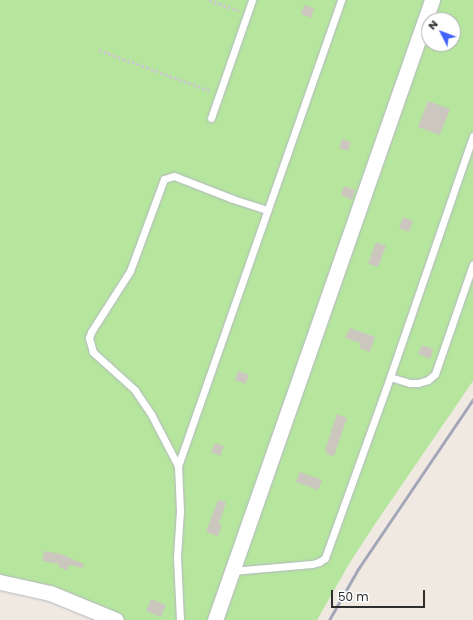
<!DOCTYPE html>
<html>
<head>
<meta charset="utf-8">
<style>
	body { margin:0 }
	#map { position:relative; width:473px; height:620px; overflow:hidden; background:#efe9e1; font-family:Poppins,sans-serif }
	div>[style] { position:absolute }
	.green>* { inset:0; background:#b6e59e }
	.building>* { inset:0; background:#cbc7bf }
	.path>* { height:2.5px; margin-top:-1.25px; transform-origin:0; background:repeating-linear-gradient(90deg,#c9c9c9 0 3px,transparent 0 5px) }
	.roads { filter:drop-shadow(0 0 1px #b4b7c1) drop-shadow(0 0 1px #b4b7c1) }
	.lane>* { height:7px; margin:-3.5px; padding:0 3.5px; transform-origin:3.5px; border-radius:3.5px; background:#fff }
	.street>* { height:15px; margin:-7.5px; padding:0 7.5px; transform-origin:7.5px; border-radius:7.5px; background:#fff }
	.rail>* { height:3px; margin:-1.5px; padding:0 1.5px; transform-origin:1.5px; border-radius:1.5px; background:#a3a6b8 }
	span { translate:-50% -50%; white-space:nowrap; text-align:center; line-height:1.15; -webkit-text-stroke:3px #fff; paint-order:stroke }
	.north { position:absolute; left:421px; top:12px; width:40px; height:40px; box-sizing:border-box; background:#fff; border:1px solid #ababab; border-radius:50%; rotate:312deg; font-size:11px; font-weight:700; line-height:16px; text-align:center; color:#2e2e2e }
	.north::after { content:''; display:block; margin:auto; width:14px; height:18px; background:#4264fb; clip-path:polygon(50% 0,100% 100%,50% 72%,0 100%) }
	.scale { position:absolute; left:331px; top:590px; width:94px; height:18px; box-sizing:border-box; border:2px solid #2e2e2e; border-top:0; padding-left:5px; font-size:12px; line-height:14px; white-space:nowrap; color:#2e2e2e; -webkit-text-stroke:3px #fff; paint-order:stroke }
</style>
</head>
<body>
<div id="map">
	<div class="green">
		<i style="clip-path:polygon(evenodd,0 0,473px 0,473px 381px,375px 524px,349px 564px,317px 620px,116px 620px,0 582px,0 0,429px 20px,453px 20px,453px 44px,429px 44px,429px 20px)"></i>
	</div>
	<div class="building">
		<i style="clip-path:polygon(304px 5px,314px 8px,311px 18px,301px 14px)"></i>
		<i style="clip-path:polygon(428px 101px,450px 109px,440px 135px,418px 127px)"></i>
		<i style="clip-path:polygon(342px 139px,351px 142px,348px 151px,339px 148px)"></i>
		<i style="clip-path:polygon(344px 186px,355px 190px,352px 200px,341px 195px)"></i>
		<i style="clip-path:polygon(403px 217px,413px 221px,409px 232px,399px 228px)"></i>
		<i style="clip-path:polygon(376px 242px,386px 246px,378px 267px,368px 264px)"></i>
		<i style="clip-path:polygon(350px 328px,375px 337px,370px 352px,359px 348px,361px 343px,345px 338px)"></i>
		<i style="clip-path:polygon(422px 345px,433px 349px,430px 359px,418px 354px)"></i>
		<i style="clip-path:polygon(238px 371px,249px 375px,245px 384px,235px 380px)"></i>
		<i style="clip-path:polygon(337px 414px,347px 418px,334px 456px,326px 454px,327px 450px,325px 450px)"></i>
		<i style="clip-path:polygon(215px 443px,224px 446px,220px 456px,211px 452px)"></i>
		<i style="clip-path:polygon(300px 472px,322px 480px,318px 490px,296px 482px)"></i>
		<i style="clip-path:polygon(218px 500px,226px 502px,219px 524px,222px 525px,218px 536px,206px 532px)"></i>
		<i style="clip-path:polygon(44px 551px,61px 554px,84px 564px,83px 568px,69px 565px,67px 571px,58px 566px,59px 564px,42px 561px)"></i>
		<i style="clip-path:polygon(151px 599px,166px 605px,161px 617px,146px 611px)"></i>
	</div>
	<div class="path">
		<i style="left:209px;top:0;width:32px;rotate:20deg"></i>
		<i style="left:99px;top:50px;width:119px;rotate:20.1deg"></i>
	</div>
	<div class="roads">
		<div class="lane">
			<i style="left:211px;top:118px;width:125px;rotate:-70.8deg"></i>
			<i style="left:390px;top:377px;width:21px;rotate:17deg"></i>
			<i style="left:410px;top:383px;width:8px"></i>
			<i style="left:418px;top:383px;width:10px;rotate:-17deg"></i>
			<i style="left:428px;top:380px;width:9px;rotate:-41deg"></i>
			<i style="left:435px;top:374px;width:116px;rotate:-70.9deg"></i>
			<i style="left:178px;top:466px;width:59px;rotate:-117.4deg"></i>
			<i style="left:151px;top:414px;width:29px;rotate:-124deg"></i>
			<i style="left:135px;top:390px;width:57px;rotate:-137.9deg"></i>
			<i style="left:93px;top:352px;width:15px;rotate:-106deg"></i>
			<i style="left:89px;top:338px;width:6px;rotate:-72deg"></i>
			<i style="left:91px;top:332px;width:72px;rotate:-57.4deg"></i>
			<i style="left:130px;top:271px;width:98px;rotate:-69.7deg"></i>
			<i style="left:164px;top:179px;width:10px;rotate:-17deg"></i>
			<i style="left:174px;top:176px;width:63px;rotate:21.3deg"></i>
			<i style="left:233px;top:199px;width:36px;rotate:18deg"></i>
			<i style="left:232px;top:571px;width:80px;rotate:-5deg"></i>
			<i style="left:312px;top:564px;width:7px;rotate:-16deg"></i>
			<i style="left:319px;top:562px;width:7px;rotate:-34deg"></i>
			<i style="left:325px;top:558px;width:192px;rotate:-70.2deg"></i>
			<i style="left:390px;top:377px;width:255px;rotate:-71deg"></i>
			<i style="left:180px;top:620px;width:63px;rotate:-92.7deg"></i>
			<i style="left:177px;top:557px;width:46px;rotate:-86.3deg"></i>
			<i style="left:180px;top:511px;width:45px;rotate:-92.5deg"></i>
			<i style="left:178px;top:466px;width:494px;rotate:-70.7deg"></i>
		</div>
		<div class="street">
			<i style="left:0;top:582px;width:51px;rotate:12.4deg"></i>
			<i style="left:50px;top:593px;width:71px;rotate:22.2deg"></i>
			<i style="left:215px;top:620px;width:657px;rotate:-70.71deg"></i>
		</div>
	</div>
	<div class="rail">
		<i style="left:329px;top:620px;width:59px;rotate:-60.4deg"></i>
		<i style="left:358px;top:569px;width:205px;rotate:-55.9deg"></i>
	</div>
	<div class="north">N</div>
	<div class="scale">50 m</div>
</div>
</body>
</html>
